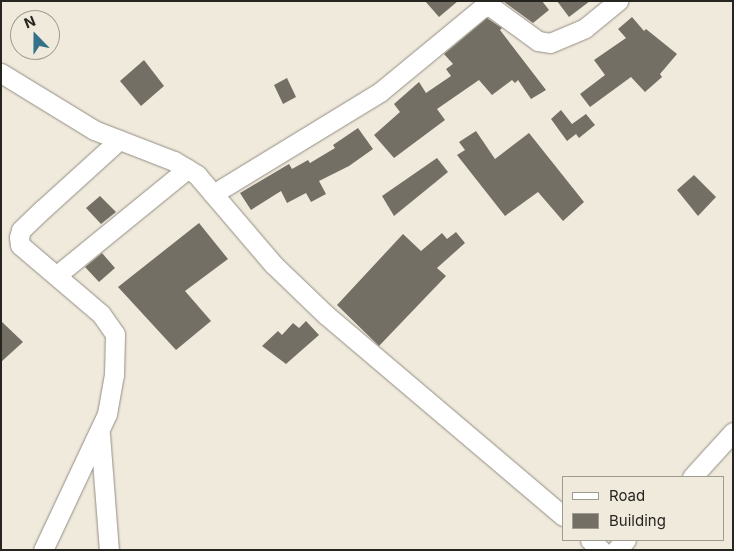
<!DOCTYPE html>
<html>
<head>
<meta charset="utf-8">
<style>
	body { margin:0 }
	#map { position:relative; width:734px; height:551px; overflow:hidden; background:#f0eadd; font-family:Inter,sans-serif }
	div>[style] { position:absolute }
	.building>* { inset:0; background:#746f64 }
	.roads { filter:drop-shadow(0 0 1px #938d82) drop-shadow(0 0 1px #938d82) }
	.street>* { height:19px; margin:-9.5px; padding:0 9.5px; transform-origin:9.5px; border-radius:9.5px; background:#fff }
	span { translate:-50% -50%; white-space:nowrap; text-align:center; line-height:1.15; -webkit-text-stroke:4.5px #f0eadd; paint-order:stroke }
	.frame { position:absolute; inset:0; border:2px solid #272520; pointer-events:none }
	.legend { position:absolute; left:562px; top:476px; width:162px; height:65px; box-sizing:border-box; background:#f0eadd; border:1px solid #a09b91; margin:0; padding:6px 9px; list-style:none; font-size:15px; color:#272520 }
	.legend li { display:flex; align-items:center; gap:10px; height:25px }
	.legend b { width:25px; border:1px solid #a09b91 }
	.north { position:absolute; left:10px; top:10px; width:50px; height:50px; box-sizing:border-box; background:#f0eadd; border:1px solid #a09b91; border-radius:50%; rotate:338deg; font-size:14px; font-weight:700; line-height:20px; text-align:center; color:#272520 }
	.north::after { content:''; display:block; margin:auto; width:18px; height:22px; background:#357289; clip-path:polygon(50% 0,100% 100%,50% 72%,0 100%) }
</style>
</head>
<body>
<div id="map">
	<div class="building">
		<i style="clip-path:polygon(425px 1px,458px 1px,439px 17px)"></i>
		<i style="clip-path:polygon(503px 1px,542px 1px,549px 10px,533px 23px)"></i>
		<i style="clip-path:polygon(557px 1px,590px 1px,569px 17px)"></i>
		<i style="clip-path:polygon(632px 17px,644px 31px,646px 29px,677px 54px,660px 74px,662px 77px,645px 92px,631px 77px,590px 107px,580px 94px,605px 75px,594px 60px,626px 38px,618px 29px)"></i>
		<i style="clip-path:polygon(487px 18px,502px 28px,500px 30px,546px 90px,531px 99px,518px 80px,515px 83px,512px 80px,492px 95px,479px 80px,437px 109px,445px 120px,394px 158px,374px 135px,400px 112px,394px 104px,419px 82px,426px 93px,451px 76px,446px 69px,453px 64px,444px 54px)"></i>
		<i style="clip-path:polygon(144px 60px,164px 86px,141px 106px,120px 81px)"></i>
		<i style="clip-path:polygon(287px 78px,296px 97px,283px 104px,274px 85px)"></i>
		<i style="clip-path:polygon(561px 110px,572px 124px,586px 114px,595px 125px,579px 138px,576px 134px,567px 141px,551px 119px)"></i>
		<i style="clip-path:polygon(358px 128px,373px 149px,349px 166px,319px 181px,326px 194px,311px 202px,306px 193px,287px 203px,281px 191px,251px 210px,240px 193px,289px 164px,292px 169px,308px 160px,310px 163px,335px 148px,333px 145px)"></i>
		<i style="clip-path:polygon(476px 131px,495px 159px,529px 133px,584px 202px,563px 221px,538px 192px,505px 216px,457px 155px,465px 150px,459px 142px)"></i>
		<i style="clip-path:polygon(437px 158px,448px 172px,394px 216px,382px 196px)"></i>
		<i style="clip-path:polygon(694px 175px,716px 197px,698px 216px,677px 190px)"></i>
		<i style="clip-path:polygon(100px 196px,116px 212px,101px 224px,86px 208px)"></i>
		<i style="clip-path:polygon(199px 223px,228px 259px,185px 291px,211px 321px,176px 350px,118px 287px)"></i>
		<i style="clip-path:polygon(456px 232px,465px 243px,437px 268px,446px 276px,379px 346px,337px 305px,403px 234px,421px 251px,442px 233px,447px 239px)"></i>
		<i style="clip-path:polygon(102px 253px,115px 268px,99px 282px,85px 267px)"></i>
		<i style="clip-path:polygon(1px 321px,23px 342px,1px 362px)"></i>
		<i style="clip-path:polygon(306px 321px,319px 335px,286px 364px,262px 346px,278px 331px,282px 335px,293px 323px,299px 328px)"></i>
	</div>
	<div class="roads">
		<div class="street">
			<i style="left:1px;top:73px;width:109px;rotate:31.5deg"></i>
			<i style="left:94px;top:130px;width:86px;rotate:21.2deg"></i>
			<i style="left:174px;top:161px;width:27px;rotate:31deg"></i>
			<i style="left:197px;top:175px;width:118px;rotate:49.5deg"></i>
			<i style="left:274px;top:265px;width:72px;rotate:43.9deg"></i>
			<i style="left:326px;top:315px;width:311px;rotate:40.3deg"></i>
			<i style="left:213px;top:194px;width:196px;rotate:-31.4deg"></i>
			<i style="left:380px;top:92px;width:132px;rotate:-39.5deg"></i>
			<i style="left:482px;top:8px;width:8px;rotate:-14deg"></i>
			<i style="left:490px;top:6px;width:59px;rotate:36.1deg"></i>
			<i style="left:538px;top:41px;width:12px;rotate:9deg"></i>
			<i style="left:550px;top:43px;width:38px;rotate:-23deg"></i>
			<i style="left:585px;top:28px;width:43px;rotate:-39.3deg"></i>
			<i style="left:57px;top:275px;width:168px;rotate:-39.2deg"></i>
			<i style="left:100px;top:434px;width:116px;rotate:85.6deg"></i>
			<i style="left:692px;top:477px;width:61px;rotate:-47.7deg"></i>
			<i style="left:590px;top:540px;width:15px;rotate:42deg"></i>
			<i style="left:43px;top:550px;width:150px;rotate:-64.8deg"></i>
			<i style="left:107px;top:414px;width:40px;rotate:-80deg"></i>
			<i style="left:114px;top:375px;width:41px;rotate:-88.6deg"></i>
			<i style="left:115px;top:334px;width:24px;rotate:-125deg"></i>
			<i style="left:101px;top:314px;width:106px;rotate:-139.6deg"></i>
			<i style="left:20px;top:245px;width:8px;rotate:-97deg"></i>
			<i style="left:19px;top:237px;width:7px;rotate:-74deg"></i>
			<i style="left:21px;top:230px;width:30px;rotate:-44deg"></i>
			<i style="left:43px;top:209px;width:103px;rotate:-42.2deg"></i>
			<i style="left:616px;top:550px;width:14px;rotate:-45deg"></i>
		</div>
	</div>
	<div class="frame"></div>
	<ul class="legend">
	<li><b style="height:6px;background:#fff"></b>Road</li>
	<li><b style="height:14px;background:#746f64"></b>Building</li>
	</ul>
	<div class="north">N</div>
</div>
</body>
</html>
